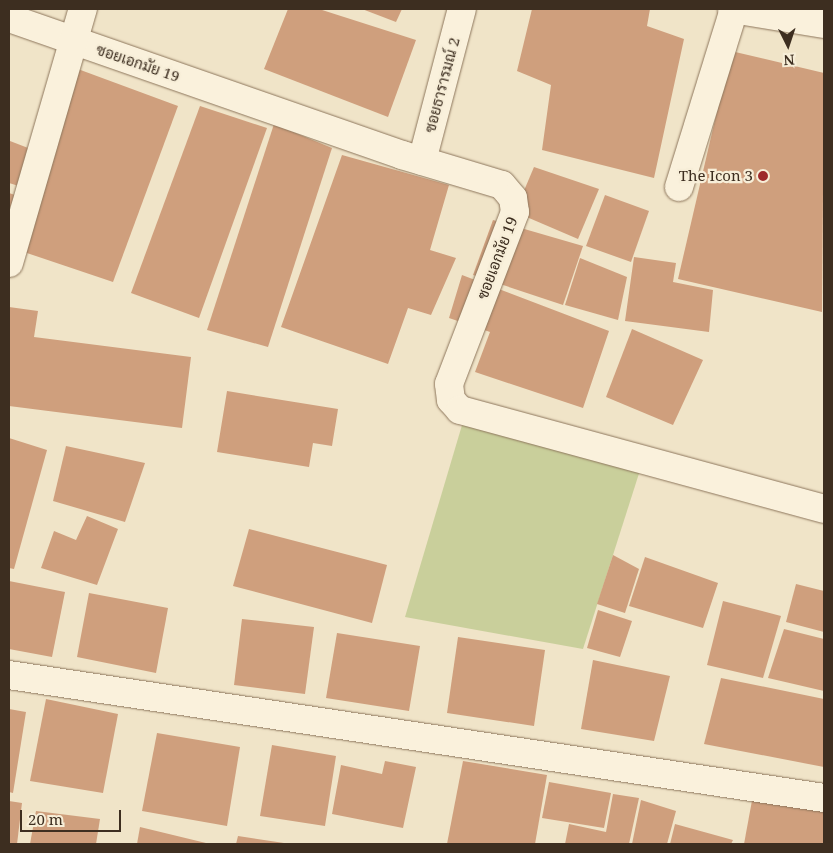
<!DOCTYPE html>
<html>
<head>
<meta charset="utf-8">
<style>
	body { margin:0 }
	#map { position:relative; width:833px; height:853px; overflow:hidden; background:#f0e4c8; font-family:"Noto Serif",Sarabun,serif }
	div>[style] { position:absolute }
	.green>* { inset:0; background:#c9cf9b }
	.building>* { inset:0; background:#cf9f7d }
	.roads { filter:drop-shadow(0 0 1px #8d765c) drop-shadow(0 0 1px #8d765c) }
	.street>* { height:28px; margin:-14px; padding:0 14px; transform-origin:14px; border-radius:14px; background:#faf1dc }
	.dots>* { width:14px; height:14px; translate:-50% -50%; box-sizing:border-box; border:2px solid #f7eed8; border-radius:50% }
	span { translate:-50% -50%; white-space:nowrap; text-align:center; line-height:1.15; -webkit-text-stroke:4.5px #f7eed8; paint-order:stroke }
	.street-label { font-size:15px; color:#3d2e20 }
	.poi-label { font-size:15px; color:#3d2e20 }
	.right { translate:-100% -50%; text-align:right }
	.frame { position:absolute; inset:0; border:10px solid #3d2e20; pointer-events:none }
	.north { position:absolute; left:763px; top:20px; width:50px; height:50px; -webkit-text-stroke:4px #f7eed8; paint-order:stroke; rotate:176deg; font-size:14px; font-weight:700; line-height:20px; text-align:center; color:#3d2e20 }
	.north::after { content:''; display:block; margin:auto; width:18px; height:22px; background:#3d2e20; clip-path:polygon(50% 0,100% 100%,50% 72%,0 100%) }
	.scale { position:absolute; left:20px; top:810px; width:101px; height:22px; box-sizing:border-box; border:2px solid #3d2e20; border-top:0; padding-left:6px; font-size:15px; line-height:18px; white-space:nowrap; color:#3d2e20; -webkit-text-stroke:4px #f7eed8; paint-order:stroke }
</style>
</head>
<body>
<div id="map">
	<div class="green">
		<i style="clip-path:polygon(465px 415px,642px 464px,583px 649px,405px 617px)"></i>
	</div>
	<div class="building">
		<i style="clip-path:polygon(288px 9px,319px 9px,416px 40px,388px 117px,264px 69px)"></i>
		<i style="clip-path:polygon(362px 9px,402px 9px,396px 22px)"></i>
		<i style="clip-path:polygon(532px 9px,650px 9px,647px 26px,684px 39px,654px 178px,542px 150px,551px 85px,517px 71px)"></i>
		<i style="clip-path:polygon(731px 51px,824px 73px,822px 312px,678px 279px)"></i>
		<i style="clip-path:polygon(67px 65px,178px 106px,113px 282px,18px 250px)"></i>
		<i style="clip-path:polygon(200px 106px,267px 128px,199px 318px,131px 293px)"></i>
		<i style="clip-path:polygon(274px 124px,332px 148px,268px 347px,207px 330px)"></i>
		<i style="clip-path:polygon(10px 141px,41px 153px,22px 187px,9px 183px)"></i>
		<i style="clip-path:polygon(342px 155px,449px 185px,430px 250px,456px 258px,431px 315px,408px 308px,388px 364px,281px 327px)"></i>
		<i style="clip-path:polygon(534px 167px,599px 189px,578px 239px,515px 212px)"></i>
		<i style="clip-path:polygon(9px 193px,15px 195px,9px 210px)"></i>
		<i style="clip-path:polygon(605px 195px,649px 211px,631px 262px,586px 246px)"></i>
		<i style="clip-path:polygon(493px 220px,583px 246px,563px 305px,473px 275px)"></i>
		<i style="clip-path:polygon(634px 257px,676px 263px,673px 282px,713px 290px,709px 332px,625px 321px)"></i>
		<i style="clip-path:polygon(580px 258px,627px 277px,618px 320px,565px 305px)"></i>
		<i style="clip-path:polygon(462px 275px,609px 331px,583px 408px,475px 372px,490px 332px,449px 318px)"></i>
		<i style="clip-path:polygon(9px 307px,38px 311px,34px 337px,191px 357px,182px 428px,9px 406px)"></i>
		<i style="clip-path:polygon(632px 329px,703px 360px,673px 425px,606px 397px)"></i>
		<i style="clip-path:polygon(227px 391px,338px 409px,332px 446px,313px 443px,309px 467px,217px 452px)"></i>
		<i style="clip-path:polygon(9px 438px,47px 450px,14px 569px,9px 568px)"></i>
		<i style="clip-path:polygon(66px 446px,145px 463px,125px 522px,53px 501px)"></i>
		<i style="clip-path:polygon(87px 516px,118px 529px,97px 585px,41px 568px,54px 531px,76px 540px)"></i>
		<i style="clip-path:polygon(249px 529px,387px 565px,372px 623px,233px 586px)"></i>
		<i style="clip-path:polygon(613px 555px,639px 569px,625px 613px,597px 604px)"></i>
		<i style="clip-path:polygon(645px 557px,718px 583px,703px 628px,629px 606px)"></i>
		<i style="clip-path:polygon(9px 581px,65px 592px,52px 657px,9px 649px)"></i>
		<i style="clip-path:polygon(796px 584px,824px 591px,824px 632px,786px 622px)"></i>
		<i style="clip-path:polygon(89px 593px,168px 608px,156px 673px,77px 657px)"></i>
		<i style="clip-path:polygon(723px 601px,781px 616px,763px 678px,707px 665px)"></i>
		<i style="clip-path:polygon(598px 610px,632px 621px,620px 657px,587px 648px)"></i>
		<i style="clip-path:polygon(242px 619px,314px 627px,305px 694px,234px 685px)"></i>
		<i style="clip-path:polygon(784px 629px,824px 639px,824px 691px,768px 678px)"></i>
		<i style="clip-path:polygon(337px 633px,420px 646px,409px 711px,326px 698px)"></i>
		<i style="clip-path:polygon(458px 637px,545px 650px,534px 726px,447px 713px)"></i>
		<i style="clip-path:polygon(593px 660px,670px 676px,654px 741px,581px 729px)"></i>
		<i style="clip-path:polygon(721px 678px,824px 699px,824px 767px,704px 744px)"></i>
		<i style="clip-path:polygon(46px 699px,118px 714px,103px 793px,30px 781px)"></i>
		<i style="clip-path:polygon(9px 709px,26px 712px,13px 793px,9px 792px)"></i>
		<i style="clip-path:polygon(157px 733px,240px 747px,227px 826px,142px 811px)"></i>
		<i style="clip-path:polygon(272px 745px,336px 756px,325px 826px,260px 816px)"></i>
		<i style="clip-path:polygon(385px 761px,416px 767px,403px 828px,332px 814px,341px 765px,382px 774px)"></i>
		<i style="clip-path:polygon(463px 761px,547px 775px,535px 844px,447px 844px)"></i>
		<i style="clip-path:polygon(549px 782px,611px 793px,604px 828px,542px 818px)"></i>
		<i style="clip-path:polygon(613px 794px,639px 798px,629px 844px,565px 844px,569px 824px,606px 832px)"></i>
		<i style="clip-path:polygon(753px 795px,824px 811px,824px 844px,744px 844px)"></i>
		<i style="clip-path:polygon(641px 800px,676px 811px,667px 844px,632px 844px)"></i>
		<i style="clip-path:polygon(9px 801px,22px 803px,17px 844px,9px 844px)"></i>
		<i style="clip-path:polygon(36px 811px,100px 819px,96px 844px,30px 844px)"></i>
		<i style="clip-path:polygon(675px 824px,733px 840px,731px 844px,670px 844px)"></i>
		<i style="clip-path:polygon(140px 827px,206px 843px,205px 844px,137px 844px)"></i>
		<i style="clip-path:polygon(238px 836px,284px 843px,284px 844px,236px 844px)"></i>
	</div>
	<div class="roads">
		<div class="street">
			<i style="left:732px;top:9px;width:93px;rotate:9.3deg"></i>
			<i style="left:9px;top:18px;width:416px;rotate:19.2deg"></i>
			<i style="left:402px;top:155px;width:104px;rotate:16.7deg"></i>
			<i style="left:502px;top:185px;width:17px;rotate:50deg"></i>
			<i style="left:513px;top:198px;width:14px;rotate:82deg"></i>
			<i style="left:515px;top:212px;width:184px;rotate:111deg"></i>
			<i style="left:449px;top:384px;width:16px;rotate:83deg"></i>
			<i style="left:451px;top:400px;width:13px;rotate:48deg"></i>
			<i style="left:460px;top:410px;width:377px;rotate:15.2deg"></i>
			<i style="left:422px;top:161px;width:157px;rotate:-75.3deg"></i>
			<i style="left:679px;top:187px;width:186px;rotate:-72.8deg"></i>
			<i style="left:9px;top:263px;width:265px;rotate:-73.8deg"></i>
			<i style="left:9px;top:675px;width:824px;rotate:8.58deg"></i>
		</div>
	</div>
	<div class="dots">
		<i style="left:763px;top:176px;background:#9e2a2b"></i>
	</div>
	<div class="street-label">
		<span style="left:138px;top:63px;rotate:19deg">ซอยเอกมัย 19</span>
		<span style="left:442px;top:85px;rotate:-75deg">ซอยธารารมณ์ 2</span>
		<span style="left:497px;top:258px;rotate:-69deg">ซอยเอกมัย 19</span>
	</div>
	<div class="poi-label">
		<span class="right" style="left:753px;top:176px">The Icon 3</span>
	</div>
	<div class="frame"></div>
	<div class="north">N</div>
	<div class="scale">20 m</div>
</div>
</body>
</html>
